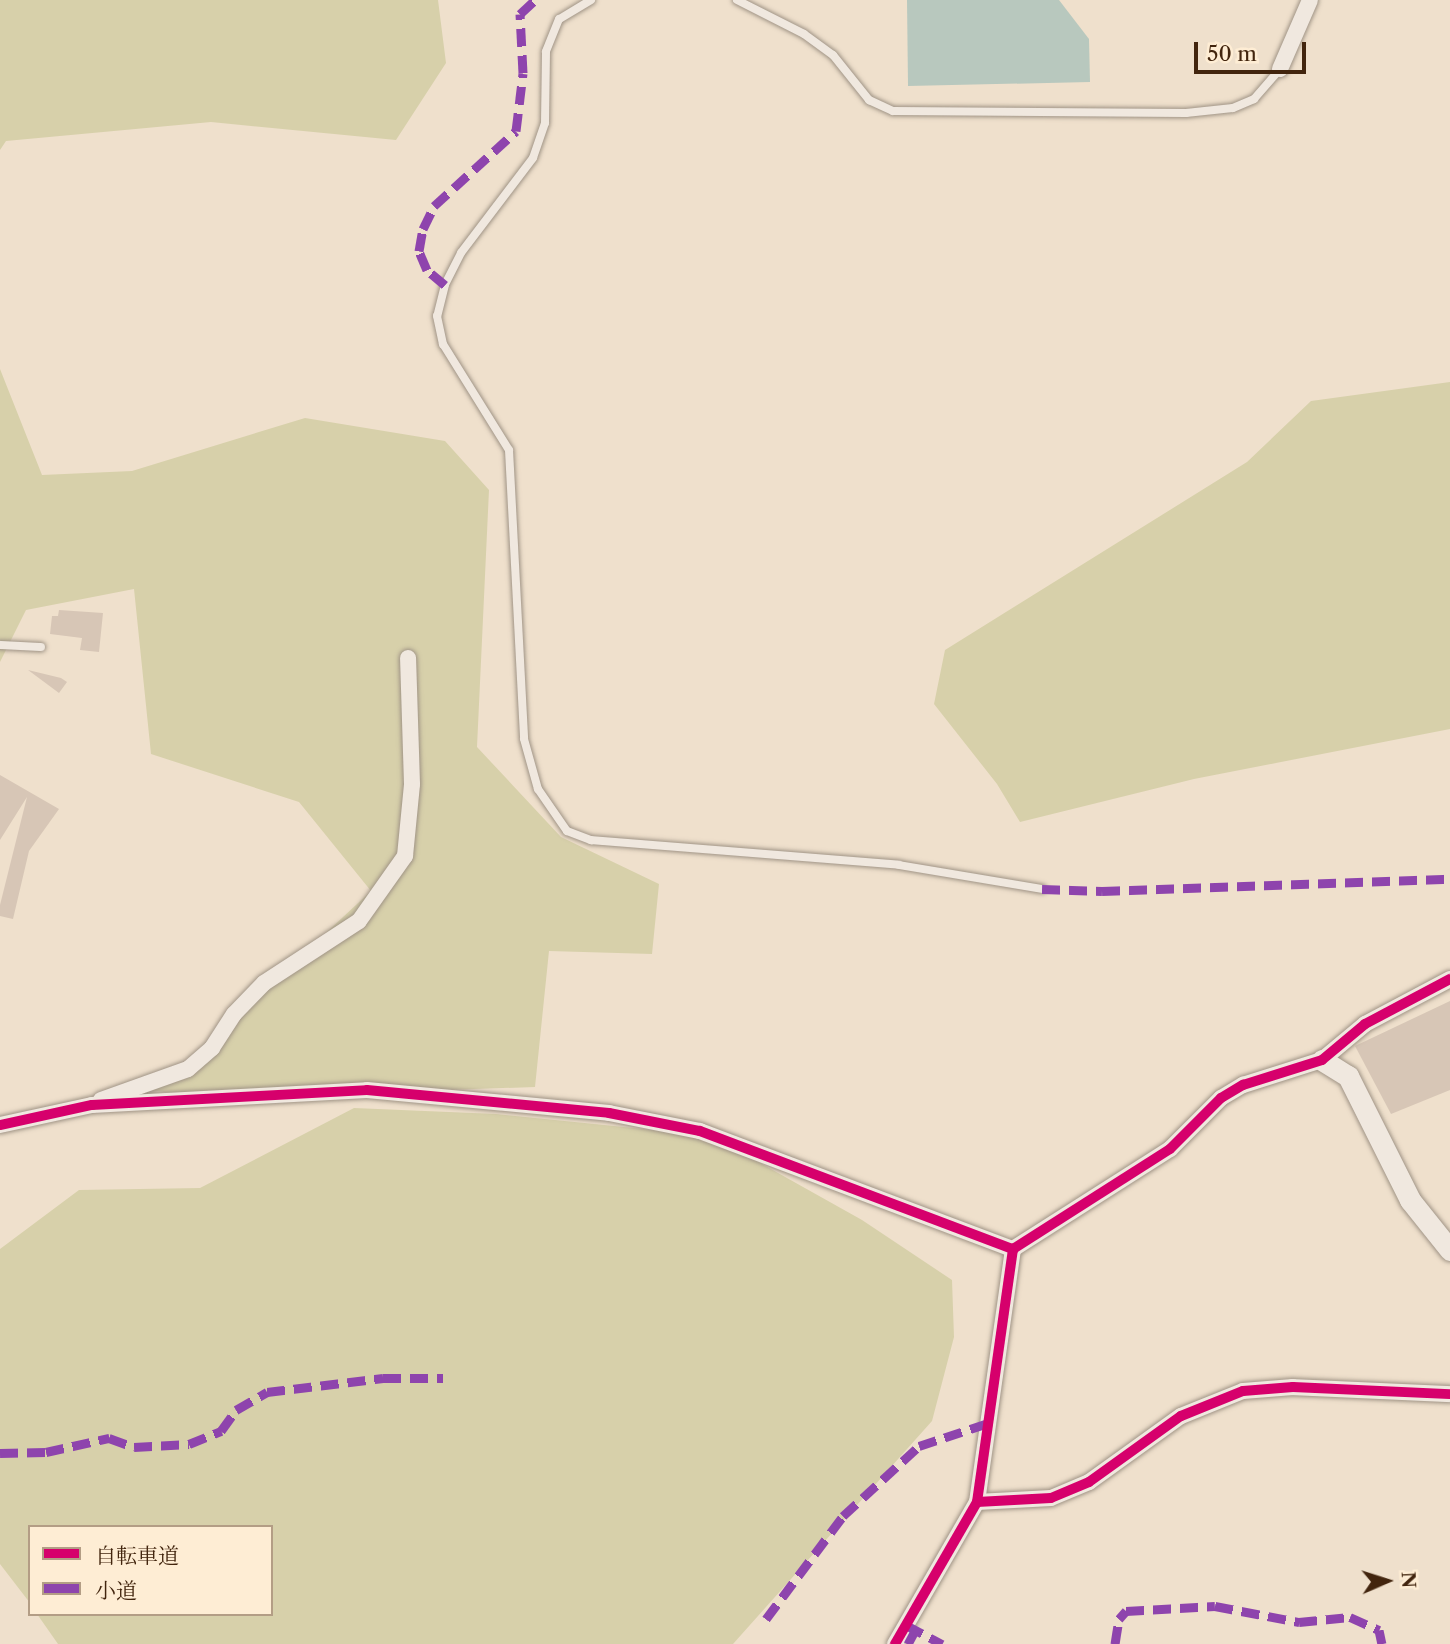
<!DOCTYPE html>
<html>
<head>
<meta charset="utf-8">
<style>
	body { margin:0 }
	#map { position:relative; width:1450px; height:1644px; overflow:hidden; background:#efe0cc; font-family:"Libre Caslon Text","Noto Serif JP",serif }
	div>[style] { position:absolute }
	.green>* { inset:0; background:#d7d0aa }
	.water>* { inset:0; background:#b8c8be }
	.building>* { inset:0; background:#d7c6b6 }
	.roads { filter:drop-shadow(0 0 2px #a09486) drop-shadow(0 0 2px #a09486) }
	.lane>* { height:8px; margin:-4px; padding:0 4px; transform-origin:4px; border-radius:4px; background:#f0e8df }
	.street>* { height:16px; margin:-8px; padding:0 8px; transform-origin:8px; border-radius:8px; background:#f0e8df }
	.secondary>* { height:21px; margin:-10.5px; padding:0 10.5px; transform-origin:10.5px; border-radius:10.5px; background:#f0e8df }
	.quiet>* { height:9px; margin-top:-4.5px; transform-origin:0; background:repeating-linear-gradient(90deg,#8e44ad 0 18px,transparent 0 27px) }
	.cycleway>* { height:10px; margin:-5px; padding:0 5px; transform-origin:5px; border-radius:5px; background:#d6006c }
	span { translate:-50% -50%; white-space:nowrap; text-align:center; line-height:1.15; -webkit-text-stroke:7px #feedd4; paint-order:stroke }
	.legend { position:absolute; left:28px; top:1525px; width:245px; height:91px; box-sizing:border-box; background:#feedd4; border:2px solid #b39d85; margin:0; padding:9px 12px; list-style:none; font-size:21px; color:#42250e }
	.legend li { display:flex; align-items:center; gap:14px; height:35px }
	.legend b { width:35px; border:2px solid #b39d85 }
	.north { position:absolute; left:1352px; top:1546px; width:70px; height:70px; -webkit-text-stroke:5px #feedd4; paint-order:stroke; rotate:87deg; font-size:19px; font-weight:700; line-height:28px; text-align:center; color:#42250e }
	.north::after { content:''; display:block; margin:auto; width:24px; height:32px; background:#42250e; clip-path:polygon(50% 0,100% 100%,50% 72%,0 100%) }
	.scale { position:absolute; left:1194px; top:42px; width:112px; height:32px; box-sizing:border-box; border:4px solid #42250e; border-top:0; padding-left:9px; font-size:21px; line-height:24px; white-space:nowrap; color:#42250e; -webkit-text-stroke:5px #feedd4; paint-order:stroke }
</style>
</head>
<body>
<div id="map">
	<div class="green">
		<i style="clip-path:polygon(0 0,438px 0,446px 63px,396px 140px,211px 122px,6px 141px,0 150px)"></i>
		<i style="clip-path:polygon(0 369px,42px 475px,132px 471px,305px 418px,445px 441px,489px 490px,477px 747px,561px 837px,659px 884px,652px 954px,549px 951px,535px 1087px,208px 1098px,143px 1089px,207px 1063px,257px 997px,371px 891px,299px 802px,151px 754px,134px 589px,26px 610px,0 662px)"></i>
		<i style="clip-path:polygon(1450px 382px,1450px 729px,1194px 779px,1020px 822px,997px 784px,934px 704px,945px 650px,1247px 462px,1311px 401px)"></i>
		<i style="clip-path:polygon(354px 1108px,496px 1114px,712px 1136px,862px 1220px,952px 1280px,954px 1337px,932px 1421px,733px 1644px,58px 1644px,37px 1614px,271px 1614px,271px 1527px,30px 1527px,30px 1603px,0 1564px,0 1249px,79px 1190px,200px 1188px)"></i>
	</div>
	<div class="water">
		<i style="clip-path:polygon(907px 0,1059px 0,1089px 39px,1090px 82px,908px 86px)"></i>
	</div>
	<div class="building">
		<i style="clip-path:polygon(59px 610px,103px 613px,99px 652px,80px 650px,82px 638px,50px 634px,52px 616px,58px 616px)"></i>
		<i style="clip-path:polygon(28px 670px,61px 678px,67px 682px,59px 693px)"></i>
		<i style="clip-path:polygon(0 775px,59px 809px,29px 851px,13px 919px,0 916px,0 905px,27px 797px,0 840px)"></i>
		<i style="clip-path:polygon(1450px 1001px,1450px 1090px,1391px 1114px,1355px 1046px)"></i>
	</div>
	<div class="roads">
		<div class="lane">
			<i style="left:591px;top:0;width:37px;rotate:149deg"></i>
			<i style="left:559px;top:19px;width:35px;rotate:112deg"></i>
			<i style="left:546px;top:52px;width:71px;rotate:90.8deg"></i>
			<i style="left:545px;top:123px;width:37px;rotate:109deg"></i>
			<i style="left:533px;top:158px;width:119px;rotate:127.2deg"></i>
			<i style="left:461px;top:253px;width:36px;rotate:117deg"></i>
			<i style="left:445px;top:285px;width:32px;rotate:104deg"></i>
			<i style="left:437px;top:316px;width:29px;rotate:78deg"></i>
			<i style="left:443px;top:344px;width:125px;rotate:58.1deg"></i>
			<i style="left:509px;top:450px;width:289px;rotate:87deg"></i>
			<i style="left:524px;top:739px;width:52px;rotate:74.4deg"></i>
			<i style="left:538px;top:789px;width:51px;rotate:55.4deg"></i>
			<i style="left:567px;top:831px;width:26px;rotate:21deg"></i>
			<i style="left:591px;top:840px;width:309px;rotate:4.6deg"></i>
			<i style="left:899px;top:865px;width:145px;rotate:9.5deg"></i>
			<i style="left:737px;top:0;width:75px;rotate:26.9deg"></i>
			<i style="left:804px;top:34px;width:36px;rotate:36deg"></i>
			<i style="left:833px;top:55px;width:58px;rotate:51.3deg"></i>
			<i style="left:869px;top:100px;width:26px;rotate:25deg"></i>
			<i style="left:893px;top:111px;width:293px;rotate:0.4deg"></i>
			<i style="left:1186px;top:113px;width:47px;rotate:-6.1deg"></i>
			<i style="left:1233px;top:108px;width:23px;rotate:-23deg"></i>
			<i style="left:1254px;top:99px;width:40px;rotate:-49deg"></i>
			<i style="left:0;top:645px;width:41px;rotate:2.8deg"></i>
		</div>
		<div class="street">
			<i style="left:1280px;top:69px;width:75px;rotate:-66.5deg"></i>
			<i style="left:101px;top:1100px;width:92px;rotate:-19.6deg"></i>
			<i style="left:188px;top:1069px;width:32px;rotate:-41deg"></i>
			<i style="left:212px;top:1048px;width:40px;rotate:-57.1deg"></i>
			<i style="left:234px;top:1014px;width:43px;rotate:-45.9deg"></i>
			<i style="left:264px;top:983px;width:113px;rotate:-33.1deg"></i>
			<i style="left:359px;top:921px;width:80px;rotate:-54.7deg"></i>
			<i style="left:405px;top:856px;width:72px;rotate:-84.4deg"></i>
			<i style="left:412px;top:784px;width:126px;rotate:-91.8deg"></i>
			<i style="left:0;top:1125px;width:94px;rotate:-12.3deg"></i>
			<i style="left:92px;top:1105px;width:275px;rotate:-3.1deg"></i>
			<i style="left:367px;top:1090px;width:243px;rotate:5.4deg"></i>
			<i style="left:609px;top:1113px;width:93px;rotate:11.2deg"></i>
			<i style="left:700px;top:1131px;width:335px;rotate:20.7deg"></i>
			<i style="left:977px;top:1502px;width:74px;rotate:-3.1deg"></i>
			<i style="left:1051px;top:1498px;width:41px;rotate:-22.8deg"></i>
			<i style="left:1089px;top:1482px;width:113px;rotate:-35.7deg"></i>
			<i style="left:1181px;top:1416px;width:67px;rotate:-22deg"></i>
			<i style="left:1243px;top:1391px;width:50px;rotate:-4.6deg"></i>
			<i style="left:1293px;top:1387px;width:157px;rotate:2.6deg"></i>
			<i style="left:895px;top:1644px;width:164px;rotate:-60deg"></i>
			<i style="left:977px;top:1502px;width:256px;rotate:-81.9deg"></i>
			<i style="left:1013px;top:1249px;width:186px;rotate:-32.5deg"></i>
			<i style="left:1170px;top:1149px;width:72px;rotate:-45deg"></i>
			<i style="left:1221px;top:1098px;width:26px;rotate:-31deg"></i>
			<i style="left:1243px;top:1085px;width:83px;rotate:-17.6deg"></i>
			<i style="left:1322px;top:1060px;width:56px;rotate:-39.9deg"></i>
			<i style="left:1365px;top:1024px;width:96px;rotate:-27.9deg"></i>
		</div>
		<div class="secondary">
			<i style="left:1322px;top:1060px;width:31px;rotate:32deg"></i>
			<i style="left:1348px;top:1076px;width:139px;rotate:63.4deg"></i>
			<i style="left:1410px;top:1200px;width:64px;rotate:51.3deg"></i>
		</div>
	</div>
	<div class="quiet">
		<i style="left:445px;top:285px;width:23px;rotate:-140deg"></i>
		<i style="left:427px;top:270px;width:21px;rotate:-113deg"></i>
		<i style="left:419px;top:251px;width:22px;rotate:-80deg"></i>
		<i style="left:423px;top:229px;width:25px;rotate:-64deg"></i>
		<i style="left:434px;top:206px;width:111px;rotate:-42.4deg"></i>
		<i style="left:516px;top:131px;width:58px;rotate:-83.1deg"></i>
		<i style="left:523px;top:73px;width:59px;rotate:-92.9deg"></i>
		<i style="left:520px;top:14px;width:21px;rotate:-43deg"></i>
		<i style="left:1042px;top:889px;width:60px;rotate:1.9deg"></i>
		<i style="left:1102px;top:891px;width:348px;rotate:-2deg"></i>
		<i style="left:0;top:1453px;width:46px;rotate:-1.2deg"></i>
		<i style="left:46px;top:1452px;width:65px;rotate:-12.5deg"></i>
		<i style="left:109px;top:1438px;width:27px;rotate:20deg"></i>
		<i style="left:134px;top:1447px;width:55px;rotate:-3.1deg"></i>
		<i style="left:189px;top:1444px;width:35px;rotate:-22deg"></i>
		<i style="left:221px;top:1431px;width:26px;rotate:-54deg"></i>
		<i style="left:236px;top:1410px;width:36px;rotate:-30deg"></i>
		<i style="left:267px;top:1392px;width:117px;rotate:-6.9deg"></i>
		<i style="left:383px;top:1378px;width:60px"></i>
		<i style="left:766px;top:1619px;width:129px;rotate:-53.2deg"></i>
		<i style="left:843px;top:1516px;width:103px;rotate:-42.6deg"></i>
		<i style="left:919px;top:1446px;width:73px;rotate:-18.4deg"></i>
		<i style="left:906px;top:1625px;width:41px;rotate:27.8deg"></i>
		<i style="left:908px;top:1644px;width:15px;rotate:-62deg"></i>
		<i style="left:1115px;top:1644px;width:25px;rotate:-81deg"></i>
		<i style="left:1119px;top:1619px;width:11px;rotate:-49deg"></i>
		<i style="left:1126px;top:1611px;width:89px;rotate:-3.2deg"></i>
		<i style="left:1215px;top:1606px;width:86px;rotate:10.8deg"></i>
		<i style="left:1299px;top:1622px;width:51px;rotate:-5.6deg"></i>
		<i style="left:1350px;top:1617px;width:32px;rotate:24deg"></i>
		<i style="left:1379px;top:1630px;width:14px;rotate:78deg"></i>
	</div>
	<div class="cycleway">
		<i style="left:0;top:1125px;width:94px;rotate:-12.3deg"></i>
		<i style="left:92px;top:1105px;width:275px;rotate:-3.1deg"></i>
		<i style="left:367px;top:1090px;width:243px;rotate:5.4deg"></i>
		<i style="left:609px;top:1113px;width:93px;rotate:11.2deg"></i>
		<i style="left:700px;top:1131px;width:335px;rotate:20.7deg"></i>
		<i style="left:977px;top:1502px;width:74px;rotate:-3.1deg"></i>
		<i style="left:1051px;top:1498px;width:41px;rotate:-22.8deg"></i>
		<i style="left:1089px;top:1482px;width:113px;rotate:-35.7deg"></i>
		<i style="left:1181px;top:1416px;width:67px;rotate:-22deg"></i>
		<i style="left:1243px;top:1391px;width:50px;rotate:-4.6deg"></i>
		<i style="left:1293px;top:1387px;width:157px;rotate:2.6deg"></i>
		<i style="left:895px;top:1644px;width:164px;rotate:-60deg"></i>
		<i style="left:977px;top:1502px;width:256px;rotate:-81.9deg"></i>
		<i style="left:1013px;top:1249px;width:186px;rotate:-32.5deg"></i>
		<i style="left:1170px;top:1149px;width:72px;rotate:-45deg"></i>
		<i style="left:1221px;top:1098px;width:26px;rotate:-31deg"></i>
		<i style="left:1243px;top:1085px;width:83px;rotate:-17.6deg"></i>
		<i style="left:1322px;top:1060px;width:56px;rotate:-39.9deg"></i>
		<i style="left:1365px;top:1024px;width:96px;rotate:-27.9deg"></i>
	</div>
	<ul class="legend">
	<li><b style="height:9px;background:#d6006c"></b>自転車道</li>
	<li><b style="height:9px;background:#8e44ad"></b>小道</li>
	</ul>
	<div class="north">N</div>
	<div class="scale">50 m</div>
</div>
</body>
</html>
